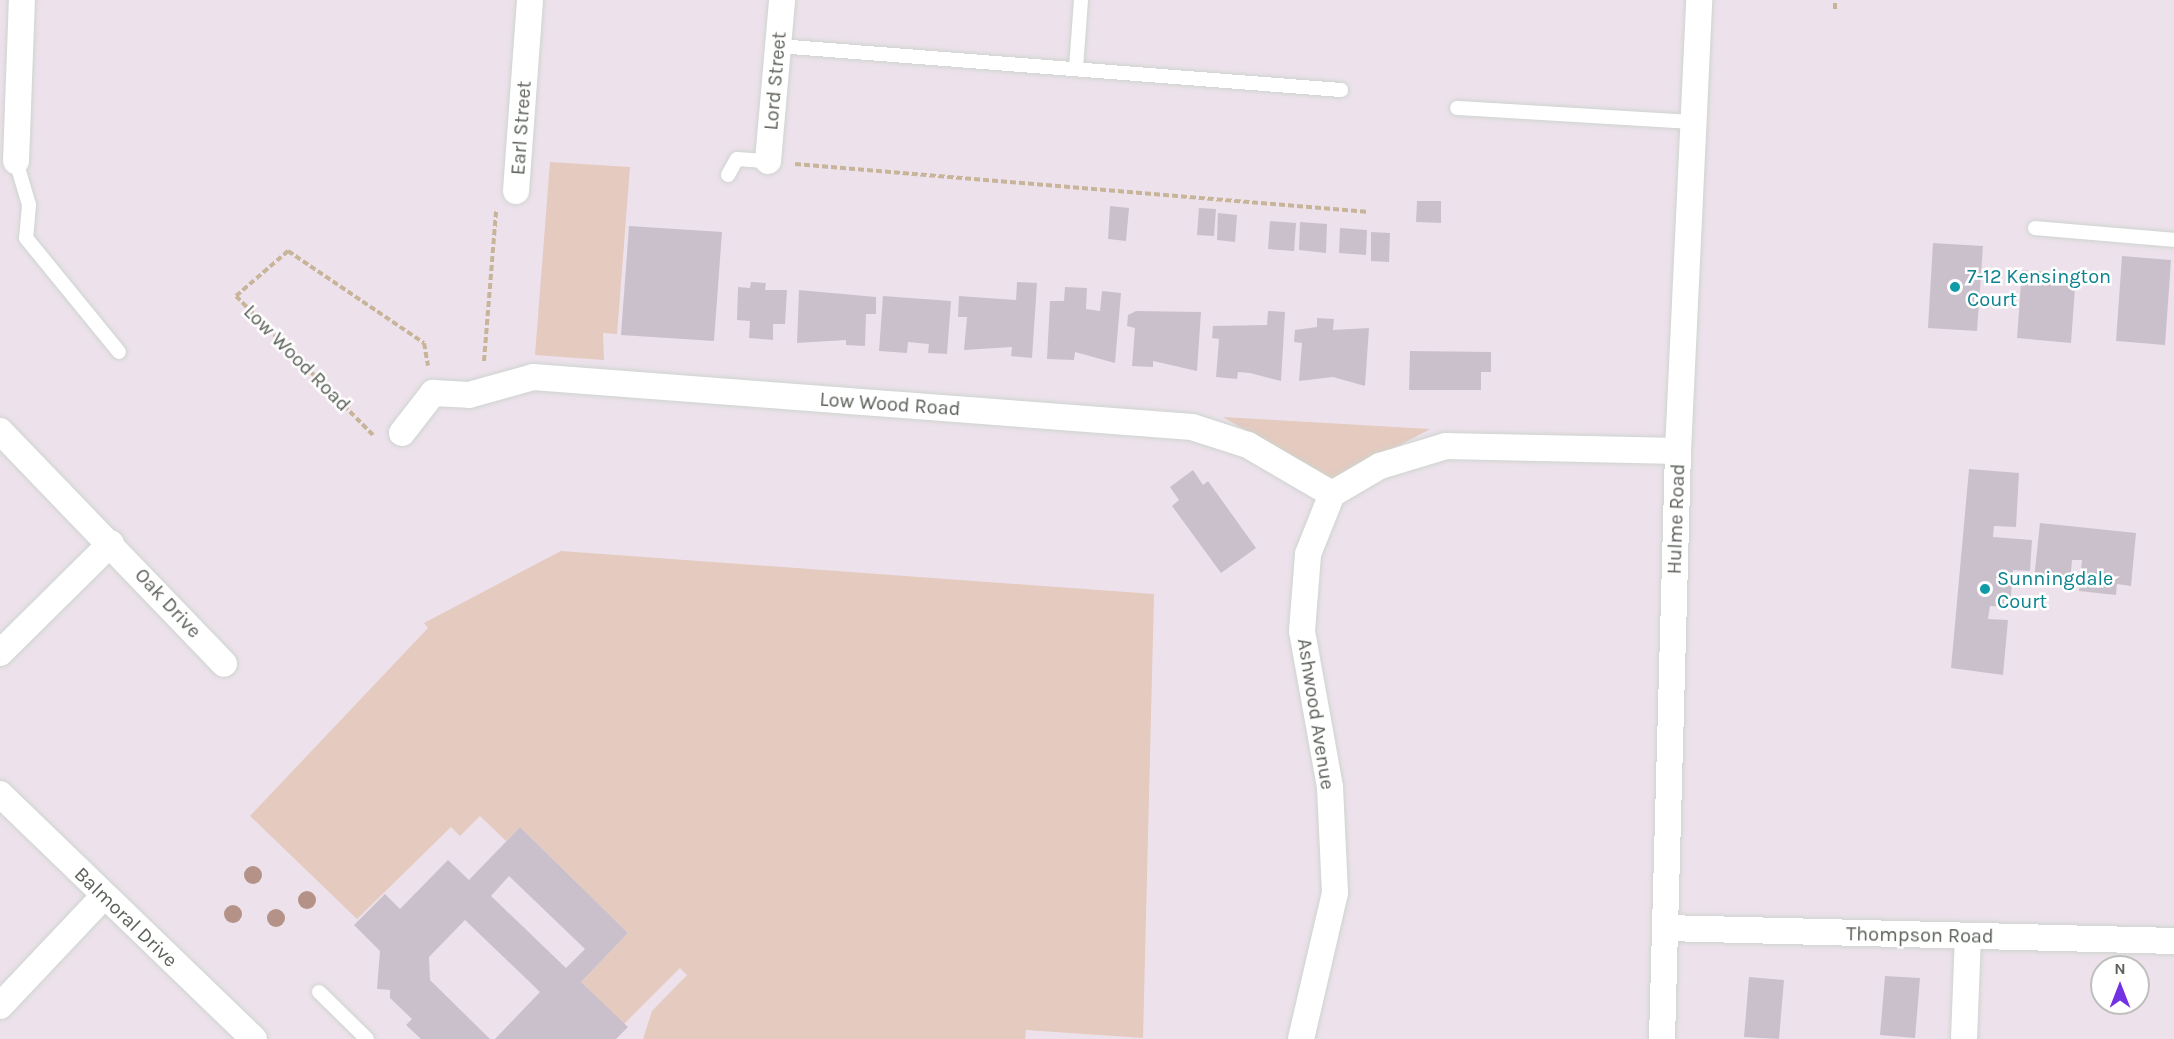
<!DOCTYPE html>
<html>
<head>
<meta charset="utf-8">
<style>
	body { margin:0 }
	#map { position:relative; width:2174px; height:1039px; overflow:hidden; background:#ede2ec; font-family:Karla,sans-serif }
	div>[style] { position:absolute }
	.green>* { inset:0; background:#e4cabf }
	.building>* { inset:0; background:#cac0cb }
	.path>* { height:4px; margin-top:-2px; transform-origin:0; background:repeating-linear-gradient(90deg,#c7b499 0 6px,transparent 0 9px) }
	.roads { filter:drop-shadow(0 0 2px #ced4ce) drop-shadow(0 0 2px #ced4ce) }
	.lane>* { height:14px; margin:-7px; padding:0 7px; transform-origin:7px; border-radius:7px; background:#fff }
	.street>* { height:26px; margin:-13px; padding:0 13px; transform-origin:13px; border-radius:13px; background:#fff }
	.trees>* { width:18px; height:18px; margin:-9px; border-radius:50%; background:#b49288 }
	.dots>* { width:16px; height:16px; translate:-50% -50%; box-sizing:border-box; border:3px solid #fff; border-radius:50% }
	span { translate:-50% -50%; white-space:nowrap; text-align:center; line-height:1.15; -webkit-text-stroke:5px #fff; paint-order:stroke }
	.street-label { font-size:20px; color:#5c625a }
	.culture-label { font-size:20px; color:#0d838f }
	.left { translate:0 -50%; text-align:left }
	.north { position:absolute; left:2090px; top:955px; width:60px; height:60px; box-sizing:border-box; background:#fff; border:2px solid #bec0bd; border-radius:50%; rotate:0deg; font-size:16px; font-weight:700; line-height:24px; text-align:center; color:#5c625a }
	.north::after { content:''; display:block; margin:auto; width:21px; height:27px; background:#7331e4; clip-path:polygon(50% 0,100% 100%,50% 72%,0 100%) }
</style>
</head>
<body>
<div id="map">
	<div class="green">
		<i style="clip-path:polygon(550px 162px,630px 167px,617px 334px,603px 333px,604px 360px,535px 355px)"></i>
		<i style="clip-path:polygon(1223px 417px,1430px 429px,1337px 479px,1319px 474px)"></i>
		<i style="clip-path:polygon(561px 551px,1154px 594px,1143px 1038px,1026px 1030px,1025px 1039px,643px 1039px,652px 1011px,687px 975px,680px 968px,624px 1024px,581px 982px,628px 933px,520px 827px,506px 841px,480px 816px,460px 836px,451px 827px,357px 919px,250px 816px,428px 628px,424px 623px)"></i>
	</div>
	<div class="building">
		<i style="clip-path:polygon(1417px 201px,1441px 201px,1441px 223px,1416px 222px)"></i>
		<i style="clip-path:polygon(1110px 206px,1129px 208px,1126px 241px,1108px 239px)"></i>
		<i style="clip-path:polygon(1199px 208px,1216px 209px,1214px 236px,1197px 235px)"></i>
		<i style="clip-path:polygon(1218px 213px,1237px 215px,1235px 242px,1217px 240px)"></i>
		<i style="clip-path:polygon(1270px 221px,1296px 223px,1294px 251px,1268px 249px)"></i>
		<i style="clip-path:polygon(1300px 222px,1327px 224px,1326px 253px,1299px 250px)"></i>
		<i style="clip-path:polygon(629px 226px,722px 232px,714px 341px,621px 335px)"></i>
		<i style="clip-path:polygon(1340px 228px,1367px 230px,1366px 255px,1339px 253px)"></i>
		<i style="clip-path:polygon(1371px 232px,1390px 233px,1389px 262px,1371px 261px)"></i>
		<i style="clip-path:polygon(1933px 243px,1983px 246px,1977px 331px,1928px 328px)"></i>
		<i style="clip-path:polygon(2122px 256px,2171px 260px,2165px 345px,2116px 341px)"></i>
		<i style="clip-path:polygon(2022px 270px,2076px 274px,2071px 343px,2017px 338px)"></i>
		<i style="clip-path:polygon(751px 282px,766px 283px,765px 290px,787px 290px,785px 324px,773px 324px,773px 340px,749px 338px,750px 321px,737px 320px,738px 287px,750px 288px)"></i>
		<i style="clip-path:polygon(1017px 282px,1037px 283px,1032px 358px,1011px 356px,1012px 347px,964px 350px,967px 317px,958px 317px,959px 296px,1016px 300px)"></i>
		<i style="clip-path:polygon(1065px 287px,1087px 288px,1086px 309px,1100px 311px,1102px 291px,1121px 293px,1115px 363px,1075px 352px,1074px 360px,1047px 359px,1050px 301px,1064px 301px)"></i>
		<i style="clip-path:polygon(799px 290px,876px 297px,876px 314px,866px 314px,865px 346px,846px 345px,846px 340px,797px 343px)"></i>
		<i style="clip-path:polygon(883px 296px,951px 301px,947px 354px,928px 353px,929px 344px,918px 343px,908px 342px,907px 353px,879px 351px)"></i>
		<i style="clip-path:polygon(1136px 311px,1201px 312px,1197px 371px,1153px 361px,1153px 367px,1132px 366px,1135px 328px,1127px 326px,1128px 315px)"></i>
		<i style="clip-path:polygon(1268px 311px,1285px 312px,1281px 381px,1250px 373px,1238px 372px,1237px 379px,1216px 377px,1219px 339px,1212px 338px,1213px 326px,1267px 325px)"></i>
		<i style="clip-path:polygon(1317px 318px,1334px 319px,1333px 330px,1369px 328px,1365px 386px,1333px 377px,1299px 381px,1302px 343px,1294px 342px,1295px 330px,1317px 327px)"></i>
		<i style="clip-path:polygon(1410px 351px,1491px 352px,1491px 372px,1481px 372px,1481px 390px,1409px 390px)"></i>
		<i style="clip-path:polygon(1969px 469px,2019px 473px,2016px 527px,1994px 526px,1993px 537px,2032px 540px,2030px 571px,2013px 570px,2010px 607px,1990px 606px,1988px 619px,2008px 620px,2003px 675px,1951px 668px)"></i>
		<i style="clip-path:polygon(1193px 470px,1203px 485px,1208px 481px,1256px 548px,1221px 573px,1172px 506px,1179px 500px,1170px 487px)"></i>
		<i style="clip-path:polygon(2040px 523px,2136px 533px,2131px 586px,2117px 584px,2116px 595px,2079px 591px,2082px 560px,2072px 560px,2070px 583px,2034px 579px)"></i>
		<i style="clip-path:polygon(evenodd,520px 827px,628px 933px,581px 982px,628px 1027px,616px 1039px,495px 1039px,540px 992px,465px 920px,429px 957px,430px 980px,490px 1039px,421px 1039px,406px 1025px,412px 1019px,390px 998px,390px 990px,377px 989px,380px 951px,354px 925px,385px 894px,400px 909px,448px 860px,469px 880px,520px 827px,509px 876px,585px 949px,566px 968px,491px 896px,509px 876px)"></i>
		<i style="clip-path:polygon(1885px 976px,1920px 978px,1915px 1038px,1880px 1035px)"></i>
		<i style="clip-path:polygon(1749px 977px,1784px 980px,1779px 1039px,1744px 1037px)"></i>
	</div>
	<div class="path">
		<i style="left:1835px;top:9px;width:9px;rotate:-90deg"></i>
		<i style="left:795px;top:164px;width:576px;rotate:4.78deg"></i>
		<i style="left:484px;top:361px;width:150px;rotate:-85.4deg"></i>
		<i style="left:373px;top:435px;width:195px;rotate:-134.6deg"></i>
		<i style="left:236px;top:296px;width:69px;rotate:-40.9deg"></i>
		<i style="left:288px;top:251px;width:164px;rotate:34.1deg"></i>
		<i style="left:424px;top:343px;width:23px;rotate:80deg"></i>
	</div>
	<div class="roads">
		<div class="lane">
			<i style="left:778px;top:46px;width:565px;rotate:4.47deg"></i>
			<i style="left:1076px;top:68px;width:68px;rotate:-85.8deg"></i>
			<i style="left:1457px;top:108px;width:237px;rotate:3.4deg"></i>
			<i style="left:16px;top:161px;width:46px;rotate:73.5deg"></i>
			<i style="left:29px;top:205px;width:33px;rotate:95deg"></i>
			<i style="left:26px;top:238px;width:147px;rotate:50.8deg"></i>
			<i style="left:728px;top:175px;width:18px;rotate:-61deg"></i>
			<i style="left:737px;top:159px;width:31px;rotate:4deg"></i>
			<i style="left:2035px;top:228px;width:140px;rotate:4.9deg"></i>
			<i style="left:319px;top:992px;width:67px;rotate:44.4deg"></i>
		</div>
		<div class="street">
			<i style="left:16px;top:161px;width:161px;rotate:-87.9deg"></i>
			<i style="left:768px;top:161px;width:162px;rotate:-85deg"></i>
			<i style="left:516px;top:191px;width:192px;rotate:-85.8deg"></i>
			<i style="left:0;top:431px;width:323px;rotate:46.1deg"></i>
			<i style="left:402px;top:433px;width:51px;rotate:-52.2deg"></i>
			<i style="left:433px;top:393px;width:36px;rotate:3deg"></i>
			<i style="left:469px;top:395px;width:66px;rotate:-15.7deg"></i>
			<i style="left:533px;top:377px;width:661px;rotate:4.34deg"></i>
			<i style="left:1192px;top:427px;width:59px;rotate:17.8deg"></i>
			<i style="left:1248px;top:445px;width:97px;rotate:30.3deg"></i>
			<i style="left:0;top:653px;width:156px;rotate:-44.7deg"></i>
			<i style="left:0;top:794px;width:353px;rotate:44deg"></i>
			<i style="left:1665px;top:928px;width:509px;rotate:1.46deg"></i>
			<i style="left:0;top:1006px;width:151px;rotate:-46.6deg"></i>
			<i style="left:1301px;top:1039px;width:150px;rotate:-76.9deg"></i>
			<i style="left:1335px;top:893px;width:106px;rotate:-92.7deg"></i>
			<i style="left:1330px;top:787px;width:158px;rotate:-100.2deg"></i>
			<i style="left:1302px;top:631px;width:77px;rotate:-85.5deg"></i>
			<i style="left:1308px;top:554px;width:65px;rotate:-68.2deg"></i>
			<i style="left:1332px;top:494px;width:56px;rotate:-30.3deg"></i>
			<i style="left:1380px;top:466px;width:69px;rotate:-16.9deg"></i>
			<i style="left:1446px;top:446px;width:232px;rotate:1.2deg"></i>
			<i style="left:1662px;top:1039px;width:588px;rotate:-88.44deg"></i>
			<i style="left:1678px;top:451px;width:451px;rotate:-87.3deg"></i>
			<i style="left:1964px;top:1039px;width:103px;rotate:-87.8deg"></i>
		</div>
	</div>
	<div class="trees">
		<i style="left:253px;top:875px"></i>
		<i style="left:307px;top:900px"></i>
		<i style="left:233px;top:914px"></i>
		<i style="left:276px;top:918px"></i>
	</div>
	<div class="dots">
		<i style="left:1955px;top:287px;background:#0f9aa8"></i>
		<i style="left:1985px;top:589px;background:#0f9aa8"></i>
	</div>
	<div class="street-label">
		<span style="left:775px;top:81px;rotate:-85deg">Lord Street</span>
		<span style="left:521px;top:128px;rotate:-86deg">Earl Street</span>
		<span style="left:297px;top:358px;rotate:45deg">Low Wood Road</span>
		<span style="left:890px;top:404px;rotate:4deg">Low Wood Road</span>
		<span style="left:1676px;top:519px;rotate:-88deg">Hulme Road</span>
		<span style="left:168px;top:603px;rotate:47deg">Oak Drive</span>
		<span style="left:1316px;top:714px;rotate:81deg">Ashwood Avenue</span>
		<span style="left:126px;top:917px;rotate:44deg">Balmoral Drive</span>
		<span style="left:1920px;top:935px;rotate:1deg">Thompson Road</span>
	</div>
	<div class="culture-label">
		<span class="left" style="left:1967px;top:288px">7-12 Kensington<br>Court</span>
		<span class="left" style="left:1997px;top:590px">Sunningdale<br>Court</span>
	</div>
	<div class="north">N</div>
</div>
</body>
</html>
